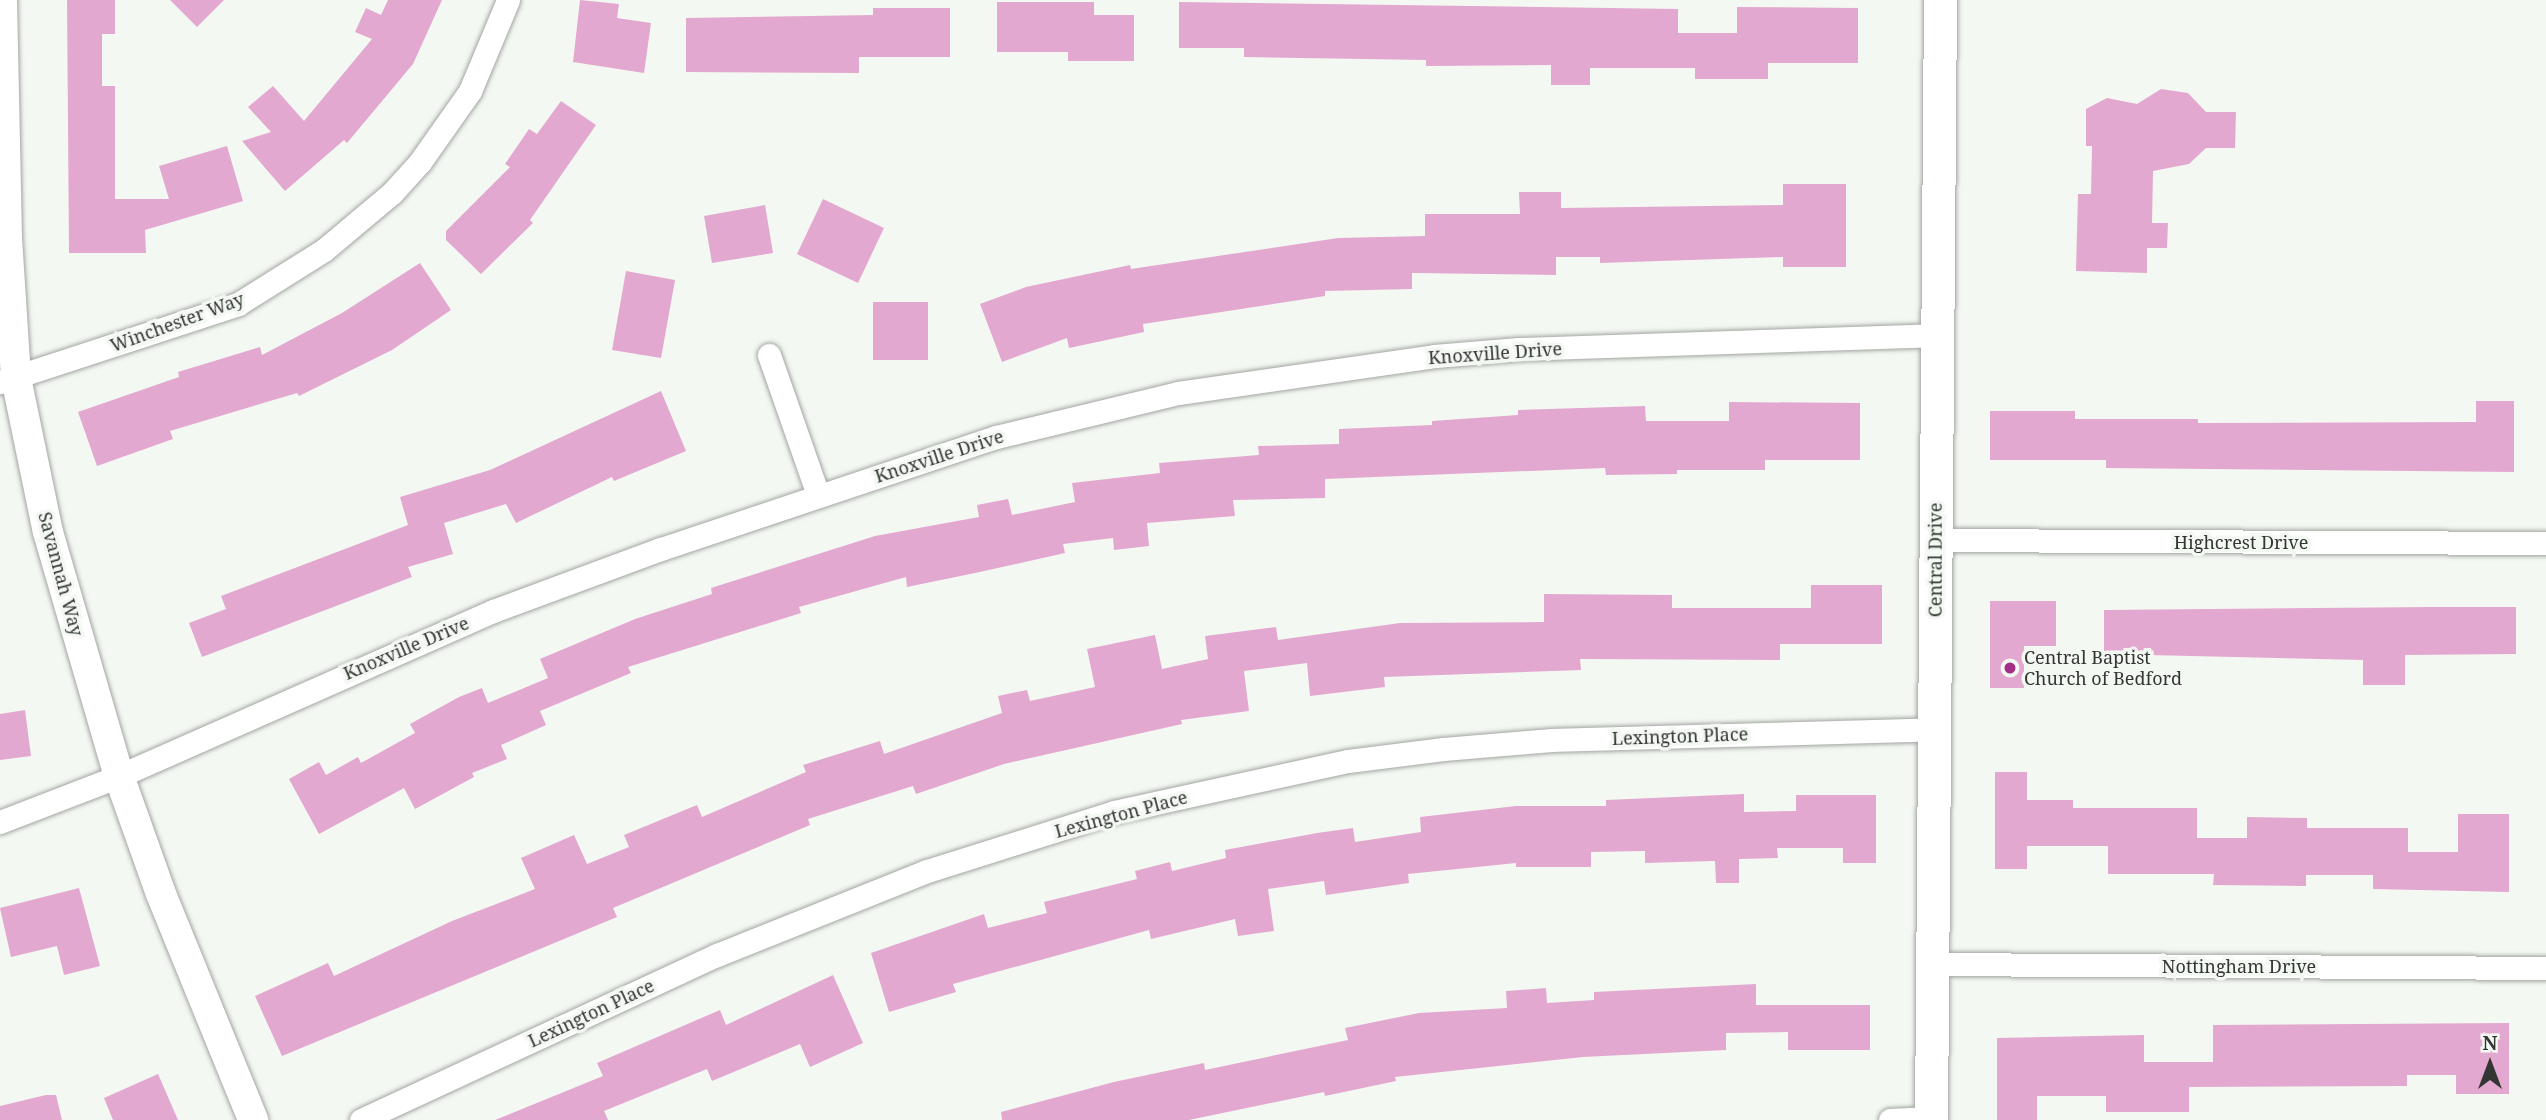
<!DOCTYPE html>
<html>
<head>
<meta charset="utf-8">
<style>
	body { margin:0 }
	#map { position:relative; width:2546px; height:1120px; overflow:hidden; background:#f4f8f3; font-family:"Noto Serif",serif }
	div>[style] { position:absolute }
	.building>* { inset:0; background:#e3a8cf }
	.roads { filter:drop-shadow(0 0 2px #a2a6a1) drop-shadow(0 0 2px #a2a6a1) }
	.minor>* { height:23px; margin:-11.5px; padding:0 11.5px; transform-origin:11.5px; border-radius:11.5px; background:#fff }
	.tertiary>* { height:30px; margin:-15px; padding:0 15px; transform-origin:15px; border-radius:15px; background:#fff }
	.secondary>* { height:33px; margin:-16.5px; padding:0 16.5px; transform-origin:16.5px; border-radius:16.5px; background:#fff }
	.dots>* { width:19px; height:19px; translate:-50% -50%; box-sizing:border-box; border:4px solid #f4f8f3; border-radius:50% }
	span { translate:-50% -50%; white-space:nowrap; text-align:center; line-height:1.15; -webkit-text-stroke:7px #f4f8f3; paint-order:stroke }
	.street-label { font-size:18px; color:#343634 }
	.poi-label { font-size:18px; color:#343634 }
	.left { translate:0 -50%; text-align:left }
	.north { position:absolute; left:2455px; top:1029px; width:70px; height:70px; -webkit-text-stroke:5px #f4f8f3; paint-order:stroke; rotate:0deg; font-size:19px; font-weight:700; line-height:28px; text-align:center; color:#343634 }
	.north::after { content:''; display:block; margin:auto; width:24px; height:32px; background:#343634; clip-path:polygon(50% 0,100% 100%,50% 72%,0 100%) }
</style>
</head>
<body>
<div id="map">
	<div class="building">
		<i style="clip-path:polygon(67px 0,115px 0,115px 34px,102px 34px,102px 86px,115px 86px,115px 199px,169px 199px,159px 166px,227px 146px,243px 201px,145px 230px,146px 253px,69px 253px)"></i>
		<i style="clip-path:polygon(170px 0,224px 0,197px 27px)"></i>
		<i style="clip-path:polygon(388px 0,442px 0,413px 64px,347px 143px,344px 140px,285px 191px,242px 141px,271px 132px,248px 107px,273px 86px,304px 121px,372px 39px,355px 32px,366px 8px,381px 15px)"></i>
		<i style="clip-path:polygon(580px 0,619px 4px,617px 18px,651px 23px,644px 73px,573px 62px)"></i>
		<i style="clip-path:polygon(997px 2px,1094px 2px,1094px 15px,1134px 15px,1134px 61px,1068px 61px,1068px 52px,997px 52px)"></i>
		<i style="clip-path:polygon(1179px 2px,1678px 9px,1678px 33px,1737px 33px,1737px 7px,1858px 8px,1858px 63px,1768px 63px,1768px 79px,1695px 79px,1695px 68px,1590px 68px,1590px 85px,1551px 85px,1551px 65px,1426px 66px,1426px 60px,1244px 57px,1244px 48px,1179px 48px)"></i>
		<i style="clip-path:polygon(873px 8px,950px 8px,950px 57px,859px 57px,859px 73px,686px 72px,686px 18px,873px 15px)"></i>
		<i style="clip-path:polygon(2161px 89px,2188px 93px,2206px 112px,2236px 112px,2235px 148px,2206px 148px,2189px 164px,2153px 171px,2152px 223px,2168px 223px,2167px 248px,2147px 248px,2147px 273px,2076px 271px,2078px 194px,2091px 194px,2092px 146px,2086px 146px,2086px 109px,2107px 98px,2137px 104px)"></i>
		<i style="clip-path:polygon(561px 101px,596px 125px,530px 220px,533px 223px,481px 274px,446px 240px,446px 231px,510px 167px,505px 164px,529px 129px,537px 134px)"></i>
		<i style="clip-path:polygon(1783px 184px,1846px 184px,1846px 267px,1783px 267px,1783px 257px,1600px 263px,1600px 257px,1556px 257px,1556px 275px,1412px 273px,1412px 289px,1325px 291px,1325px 296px,1143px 324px,1144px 332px,1069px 348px,1067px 338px,1002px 362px,980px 304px,1026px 287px,1130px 265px,1131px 269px,1338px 238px,1425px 236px,1425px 214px,1520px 214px,1519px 192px,1561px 192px,1561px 208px,1783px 205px)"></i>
		<i style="clip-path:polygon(823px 199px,884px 228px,858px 283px,797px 254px)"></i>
		<i style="clip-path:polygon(765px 205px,773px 253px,712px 263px,704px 216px)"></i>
		<i style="clip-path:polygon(420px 263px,451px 310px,392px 350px,299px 396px,297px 393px,170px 431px,173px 439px,97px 466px,78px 412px,179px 377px,178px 372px,260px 347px,262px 355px,342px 313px)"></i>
		<i style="clip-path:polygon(626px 271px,675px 280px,661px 358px,612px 350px)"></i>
		<i style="clip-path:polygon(873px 302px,928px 302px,928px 360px,873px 360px)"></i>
		<i style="clip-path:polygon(661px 391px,686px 451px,614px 481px,612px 477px,516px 523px,506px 504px,444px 523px,453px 554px,408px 567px,412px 577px,202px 657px,189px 623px,226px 609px,221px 596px,408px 525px,400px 497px,490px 470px)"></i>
		<i style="clip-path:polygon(2476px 401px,2514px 401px,2514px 472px,2106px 468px,2106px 460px,1990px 460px,1990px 411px,2075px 411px,2075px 419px,2198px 419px,2198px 423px,2476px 422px)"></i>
		<i style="clip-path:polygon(1729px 402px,1860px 403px,1860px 460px,1765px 460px,1765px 470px,1677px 470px,1677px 474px,1606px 475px,1605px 468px,1325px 479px,1325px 498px,1233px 500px,1235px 516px,1147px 523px,1149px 546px,1114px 550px,1113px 538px,1063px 544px,1065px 553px,975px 573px,907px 587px,906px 577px,799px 607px,801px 613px,628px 667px,631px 673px,540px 711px,546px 725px,501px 745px,507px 759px,472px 773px,474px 777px,415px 809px,404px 788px,319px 834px,289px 779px,319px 762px,326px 775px,358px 757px,361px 763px,415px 733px,410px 724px,459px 697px,482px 688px,488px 703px,548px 678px,540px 659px,635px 619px,712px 594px,711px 588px,875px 536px,979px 517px,977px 505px,1008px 499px,1012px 515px,1075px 502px,1072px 483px,1160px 473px,1159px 463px,1259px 455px,1258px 446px,1339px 444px,1339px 429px,1432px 425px,1432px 421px,1518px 415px,1518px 410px,1645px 406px,1646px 421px,1729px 421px)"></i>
		<i style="clip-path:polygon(1811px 585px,1882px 585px,1882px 644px,1780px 644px,1780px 660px,1580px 659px,1581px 670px,1384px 677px,1385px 687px,1310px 696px,1307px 663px,1244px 671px,1249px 711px,1181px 720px,1182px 724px,1004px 764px,916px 794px,913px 786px,808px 819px,810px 825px,613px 908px,617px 917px,282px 1056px,255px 996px,328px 963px,334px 976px,452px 921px,535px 889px,521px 858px,574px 835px,587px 864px,629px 847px,624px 835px,697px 805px,702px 817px,806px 772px,803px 765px,880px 741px,884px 754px,1002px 713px,998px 696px,1027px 690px,1030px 701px,1095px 687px,1087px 649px,1155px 635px,1162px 669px,1208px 659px,1205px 636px,1276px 627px,1278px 640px,1400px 623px,1544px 622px,1544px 594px,1672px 595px,1672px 608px,1811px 608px)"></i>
		<i style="clip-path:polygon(1990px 601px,2056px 601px,2056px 646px,2024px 646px,2024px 688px,1990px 688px)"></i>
		<i style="clip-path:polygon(2432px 607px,2516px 607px,2516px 654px,2405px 655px,2405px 685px,2363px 685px,2363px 660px,2104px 654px,2104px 610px)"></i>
		<i style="clip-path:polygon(25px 710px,31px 756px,0 760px,0 714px)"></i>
		<i style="clip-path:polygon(1995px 772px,2027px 772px,2027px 800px,2073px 800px,2073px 808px,2197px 808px,2197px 838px,2247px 838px,2247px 817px,2307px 818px,2307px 828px,2408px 828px,2408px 852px,2458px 852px,2458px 814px,2509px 814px,2509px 892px,2373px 889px,2373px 875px,2306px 875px,2306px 886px,2213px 885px,2214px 874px,2108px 874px,2108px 846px,2027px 846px,2027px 869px,1995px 869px)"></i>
		<i style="clip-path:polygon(1744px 794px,1744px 812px,1796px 811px,1796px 795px,1876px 795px,1876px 863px,1843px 863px,1843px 848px,1777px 848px,1778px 858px,1739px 859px,1739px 883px,1716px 883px,1715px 861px,1645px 863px,1645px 851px,1591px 852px,1591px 867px,1516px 867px,1516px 863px,1408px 874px,1409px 883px,1326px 895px,1324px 881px,1268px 889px,1274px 931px,1238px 936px,1235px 919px,1151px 939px,1149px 930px,953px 984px,956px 992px,889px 1012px,871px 953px,984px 914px,988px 928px,1047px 913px,1044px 902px,1137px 879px,1135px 871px,1170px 862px,1172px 871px,1226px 858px,1225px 850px,1317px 833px,1353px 828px,1355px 842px,1421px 832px,1420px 817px,1516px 806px,1606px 806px,1606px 800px)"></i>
		<i style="clip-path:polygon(79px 888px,100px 966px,64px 975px,57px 946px,11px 957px,0 908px)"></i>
		<i style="clip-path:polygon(833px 975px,863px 1043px,810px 1067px,800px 1044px,712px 1081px,707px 1069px,604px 1111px,608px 1120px,495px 1120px,603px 1076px,597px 1063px,720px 1010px,726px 1025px)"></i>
		<i style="clip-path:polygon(1756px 984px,1756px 1005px,1870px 1005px,1870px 1050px,1788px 1050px,1788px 1032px,1726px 1033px,1726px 1050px,1583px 1057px,1395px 1077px,1396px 1081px,1325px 1096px,1324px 1092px,1189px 1120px,1002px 1120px,1001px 1112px,1114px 1082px,1204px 1063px,1205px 1070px,1348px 1040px,1345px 1028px,1419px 1013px,1507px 1008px,1506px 991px,1546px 988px,1547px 1003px,1594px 1000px,1594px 992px)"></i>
		<i style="clip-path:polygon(2509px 1023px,2509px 1094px,2456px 1094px,2456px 1075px,2407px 1075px,2407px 1086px,2189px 1087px,2189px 1112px,2106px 1112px,2106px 1096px,2037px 1096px,2037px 1120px,1997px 1120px,1997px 1038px,2144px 1035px,2144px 1062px,2213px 1062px,2213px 1025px)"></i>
		<i style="clip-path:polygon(158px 1074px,178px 1120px,113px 1120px,104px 1098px)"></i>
		<i style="clip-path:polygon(46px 1095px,56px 1095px,62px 1120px,0 1120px,0 1106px)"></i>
	</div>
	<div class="roads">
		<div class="minor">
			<i style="left:769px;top:355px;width:148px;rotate:70.7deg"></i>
			<i style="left:0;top:382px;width:250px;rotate:-18.1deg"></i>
			<i style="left:238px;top:304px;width:102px;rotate:-32.1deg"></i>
			<i style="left:324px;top:250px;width:89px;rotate:-40deg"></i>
			<i style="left:392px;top:193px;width:42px;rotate:-47.9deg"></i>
			<i style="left:420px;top:162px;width:87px;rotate:-54.8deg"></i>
			<i style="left:470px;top:91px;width:99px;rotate:-67.3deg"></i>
			<i style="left:1935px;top:540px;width:611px;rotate:0.28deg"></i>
			<i style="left:0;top:822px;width:128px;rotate:-21.1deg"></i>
			<i style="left:119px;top:776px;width:409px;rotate:-23.8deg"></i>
			<i style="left:493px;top:611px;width:179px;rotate:-20.3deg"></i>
			<i style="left:661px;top:549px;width:353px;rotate:-18.5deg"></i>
			<i style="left:996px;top:437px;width:187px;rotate:-13.6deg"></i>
			<i style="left:1178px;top:393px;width:259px;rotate:-8.2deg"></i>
			<i style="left:1434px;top:356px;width:85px;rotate:-4.7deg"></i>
			<i style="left:1519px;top:349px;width:418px;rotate:-1.9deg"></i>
			<i style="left:1932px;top:964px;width:614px;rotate:0.37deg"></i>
			<i style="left:361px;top:1120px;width:392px;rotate:-24.9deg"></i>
			<i style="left:717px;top:955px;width:226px;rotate:-21.8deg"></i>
			<i style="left:927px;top:871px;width:196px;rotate:-17.5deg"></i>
			<i style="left:1114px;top:812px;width:239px;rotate:-12.3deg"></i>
			<i style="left:1348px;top:761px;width:96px;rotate:-7.2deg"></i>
			<i style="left:1443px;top:749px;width:109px;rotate:-4.7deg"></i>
			<i style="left:1552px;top:740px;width:382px;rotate:-1.6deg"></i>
			<i style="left:1890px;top:1120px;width:41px;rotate:-2.8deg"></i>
		</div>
		<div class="tertiary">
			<i style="left:2px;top:0;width:238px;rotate:88.8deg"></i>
			<i style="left:7px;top:238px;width:140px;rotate:86.3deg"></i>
			<i style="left:16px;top:378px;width:157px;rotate:78.3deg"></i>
			<i style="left:48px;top:532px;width:254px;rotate:73.8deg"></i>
			<i style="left:119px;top:776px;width:125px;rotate:70.4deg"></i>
			<i style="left:161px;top:894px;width:244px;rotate:67.8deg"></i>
		</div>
		<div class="secondary">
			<i style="left:1931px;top:1120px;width:1120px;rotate:-89.54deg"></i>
		</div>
	</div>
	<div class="dots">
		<i style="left:2010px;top:668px;background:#a52f87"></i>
	</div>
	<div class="street-label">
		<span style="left:177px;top:322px;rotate:-20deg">Winchester Way</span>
		<span style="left:1495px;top:353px;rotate:-4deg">Knoxville Drive</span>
		<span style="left:939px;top:456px;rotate:-18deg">Knoxville Drive</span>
		<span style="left:2241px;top:542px">Highcrest Drive</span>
		<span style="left:1935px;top:560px;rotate:-90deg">Central Drive</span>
		<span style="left:61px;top:574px;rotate:75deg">Savannah Way</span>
		<span style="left:406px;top:648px;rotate:-23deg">Knoxville Drive</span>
		<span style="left:1680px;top:736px;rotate:-2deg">Lexington Place</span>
		<span style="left:1121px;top:814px;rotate:-15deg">Lexington Place</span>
		<span style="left:2239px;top:966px">Nottingham Drive</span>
		<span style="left:591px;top:1013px;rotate:-25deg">Lexington Place</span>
	</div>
	<div class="poi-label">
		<span class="left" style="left:2024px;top:668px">Central Baptist<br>Church of Bedford</span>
	</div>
	<div class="north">N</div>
</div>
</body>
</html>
